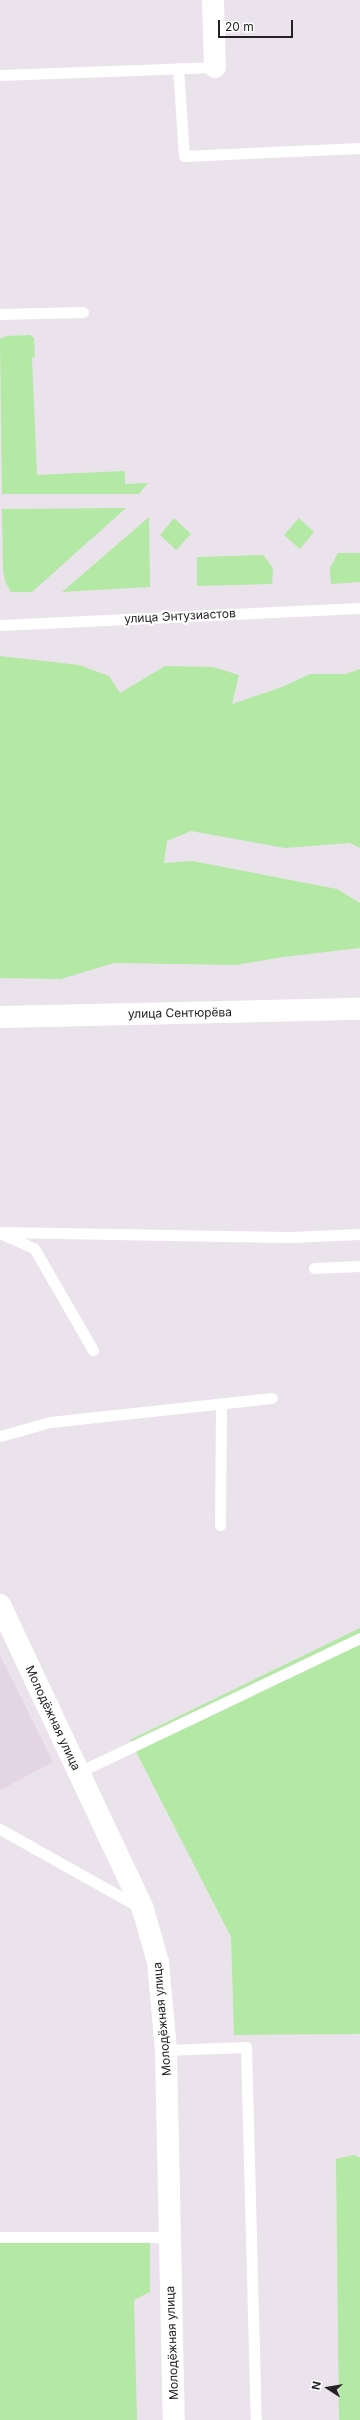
<!DOCTYPE html>
<html>
<head>
<meta charset="utf-8">
<style>
	body { margin:0 }
	#map { position:relative; width:360px; height:2420px; overflow:hidden; background:#ebe3eb; font-family:Inter,sans-serif }
	div>[style] { position:absolute }
	.built>* { inset:0; background:#e3d5e3 }
	.green>* { inset:0; background:#b3e8a5 }
	.service>* { height:11px; margin:-5.5px; padding:0 5.5px; transform-origin:5.5px; border-radius:5.5px; background:#fff }
	.minor>* { height:22px; margin:-11px; padding:0 11px; transform-origin:11px; border-radius:11px; background:#fff }
	.secondary>* { height:22px; margin:-11px; padding:0 11px; transform-origin:11px; border-radius:11px; background:#fff }
	span { translate:-50% -50%; white-space:nowrap; text-align:center; line-height:1.15; -webkit-text-stroke:4px #fff; paint-order:stroke }
	.street-label { font-size:12px; color:#252225 }
	.north { position:absolute; left:308px; top:2368px; width:40px; height:40px; -webkit-text-stroke:3px #fff; paint-order:stroke; rotate:282deg; font-size:11px; font-weight:700; line-height:16px; text-align:center; color:#252225 }
	.north::after { content:''; display:block; margin:auto; width:14px; height:18px; background:#252225; clip-path:polygon(50% 0,100% 100%,50% 72%,0 100%) }
	.scale { position:absolute; left:218px; top:20px; width:75px; height:18px; box-sizing:border-box; border:2px solid #252225; border-top:0; padding-left:5px; font-size:12px; line-height:14px; white-space:nowrap; color:#252225; -webkit-text-stroke:3px #fff; paint-order:stroke }
</style>
</head>
<body>
<div id="map">
	<div class="built">
		<i style="clip-path:polygon(0 1655px,53px 1762px,0 1790px)"></i>
	</div>
	<div class="green">
		<i style="clip-path:polygon(30px 335px,34px 338px,35px 357px,32px 358px,37px 475px,125px 471px,125px 484px,148px 483px,139px 494px,2px 494px,0 339px,6px 336px)"></i>
		<i style="clip-path:polygon(126px 508px,32px 592px,11px 592px,5px 581px,3px 570px,2px 509px)"></i>
		<i style="clip-path:polygon(149px 517px,150px 587px,62px 592px)"></i>
		<i style="clip-path:polygon(174px 518px,191px 534px,176px 550px,160px 535px)"></i>
		<i style="clip-path:polygon(299px 518px,314px 532px,300px 549px,284px 535px)"></i>
		<i style="clip-path:polygon(338px 553px,360px 553px,360px 582px,331px 584px,330px 568px)"></i>
		<i style="clip-path:polygon(263px 555px,273px 568px,272px 584px,197px 586px,197px 557px)"></i>
		<i style="clip-path:polygon(0 656px,79px 665px,109px 676px,120px 693px,165px 666px,213px 667px,239px 675px,232px 704px,282px 687px,310px 674px,346px 674px,360px 669px,360px 848px,350px 843px,285px 848px,191px 831px,167px 841px,164px 863px,192px 861px,337px 889px,360px 903px,360px 948px,283px 957px,236px 965px,114px 963px,61px 979px,0 978px)"></i>
		<i style="clip-path:polygon(360px 1628px,360px 2034px,234px 2035px,231px 1937px,130px 1740px)"></i>
		<i style="clip-path:polygon(354px 2155px,360px 2158px,360px 2420px,339px 2420px,336px 2159px)"></i>
		<i style="clip-path:polygon(0 2237px,150px 2240px,150px 2292px,134px 2300px,137px 2420px,0 2420px)"></i>
	</div>
	<div class="service">
		<i style="left:178px;top:68px;width:88px;rotate:86.1deg"></i>
		<i style="left:184px;top:156px;width:176px;rotate:-2.6deg"></i>
		<i style="left:0;top:75px;width:215px;rotate:-2.1deg"></i>
		<i style="left:0;top:314px;width:83px;rotate:-1.4deg"></i>
		<i style="left:0;top:625px;width:360px;rotate:-2.7deg"></i>
		<i style="left:0;top:1232px;width:291px;rotate:1deg"></i>
		<i style="left:291px;top:1237px;width:69px;rotate:-2.5deg"></i>
		<i style="left:2px;top:1234px;width:35px;rotate:24deg"></i>
		<i style="left:34px;top:1248px;width:118px;rotate:60deg"></i>
		<i style="left:314px;top:1268px;width:46px;rotate:-2.5deg"></i>
		<i style="left:0;top:1436px;width:52px;rotate:-15.6deg"></i>
		<i style="left:50px;top:1422px;width:223px;rotate:-6.2deg"></i>
		<i style="left:220px;top:1525px;width:122px;rotate:-89.5deg"></i>
		<i style="left:79px;top:1772px;width:311px;rotate:-25.5deg"></i>
		<i style="left:0;top:1829px;width:159px;rotate:29.3deg"></i>
		<i style="left:166px;top:2050px;width:80px;rotate:-2.1deg"></i>
		<i style="left:246px;top:2047px;width:373px;rotate:88.5deg"></i>
		<i style="left:0;top:2237px;width:169px"></i>
	</div>
	<div class="minor">
		<i style="left:213px;top:0;width:67px;rotate:88.3deg"></i>
		<i style="left:0;top:1605px;width:336px;rotate:64.8deg"></i>
		<i style="left:143px;top:1909px;width:55px;rotate:74.2deg"></i>
		<i style="left:158px;top:1962px;width:88px;rotate:84.8deg"></i>
		<i style="left:166px;top:2050px;width:370px;rotate:88.8deg"></i>
	</div>
	<div class="secondary">
		<i style="left:0;top:1017px;width:360px;rotate:-1.3deg"></i>
	</div>
	<div class="street-label">
		<span style="left:180px;top:616px;rotate:-3deg">улица Энтузиастов</span>
		<span style="left:180px;top:1013px;rotate:-1deg">улица Сентюрёва</span>
		<span style="left:53px;top:1718px;rotate:65deg">Молодёжная улица</span>
		<span style="left:162px;top:2019px;rotate:-95deg">Молодёжная улица</span>
		<span style="left:172px;top:2343px;rotate:-92deg">Молодёжная улица</span>
	</div>
	<div class="north">N</div>
	<div class="scale">20 m</div>
</div>
</body>
</html>
